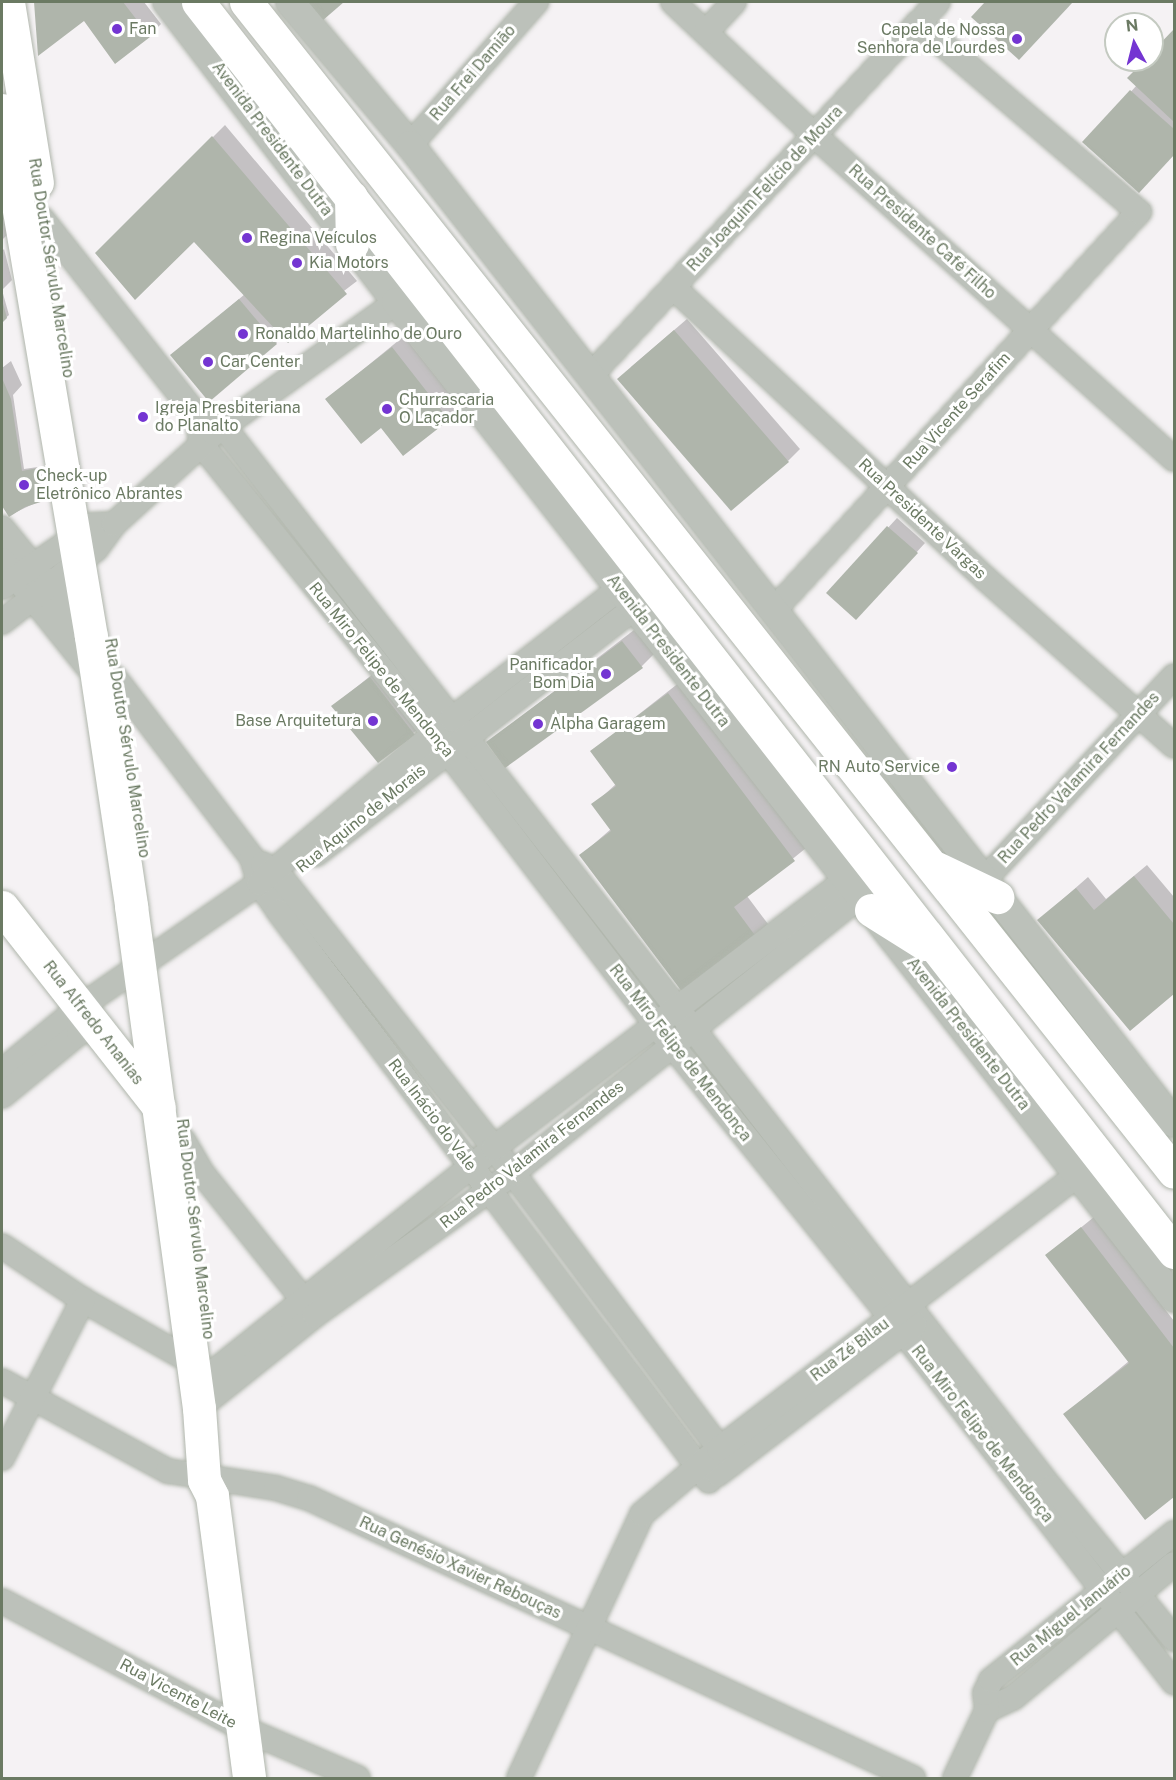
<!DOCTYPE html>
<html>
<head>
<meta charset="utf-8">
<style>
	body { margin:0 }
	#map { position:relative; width:1176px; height:1780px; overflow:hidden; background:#f5f2f4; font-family:"Public Sans",sans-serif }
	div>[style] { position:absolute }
	.shadow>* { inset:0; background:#0003 }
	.building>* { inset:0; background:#afb5ab }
	.roads { filter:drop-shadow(0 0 2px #b0b6ac) drop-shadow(0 0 2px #b0b6ac) }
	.minor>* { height:24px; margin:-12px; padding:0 12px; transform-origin:12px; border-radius:12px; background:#bcc1ba }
	.tertiary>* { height:28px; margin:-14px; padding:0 14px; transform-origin:14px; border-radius:14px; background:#bcc1ba }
	.secondary>* { height:33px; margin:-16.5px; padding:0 16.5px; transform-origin:16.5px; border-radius:16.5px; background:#fff }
	.primary>* { height:33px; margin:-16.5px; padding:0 16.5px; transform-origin:16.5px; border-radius:16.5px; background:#fff }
	.dots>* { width:16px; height:16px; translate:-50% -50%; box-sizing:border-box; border:3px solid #fff; border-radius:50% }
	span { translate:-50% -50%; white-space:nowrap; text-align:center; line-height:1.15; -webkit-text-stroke:6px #fff; paint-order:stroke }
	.poi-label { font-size:16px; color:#6b7a63 }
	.left { translate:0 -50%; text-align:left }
	.right { translate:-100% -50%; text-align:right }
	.street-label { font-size:16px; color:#6b7a63 }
	.frame { position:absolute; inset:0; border:3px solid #6b7a63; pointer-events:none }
	.north { position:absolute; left:1104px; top:12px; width:60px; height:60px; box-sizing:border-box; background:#fff; border:2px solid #c4cac1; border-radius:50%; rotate:353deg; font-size:16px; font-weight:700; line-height:24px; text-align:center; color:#6b7a63 }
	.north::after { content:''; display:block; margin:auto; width:21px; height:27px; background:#7435d2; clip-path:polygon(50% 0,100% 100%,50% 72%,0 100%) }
</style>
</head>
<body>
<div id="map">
	<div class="shadow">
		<i style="clip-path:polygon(36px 2px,144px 2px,161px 24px,149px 36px,84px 19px,39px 53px)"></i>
		<i style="clip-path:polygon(987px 2px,1072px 2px,1031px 46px,973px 17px)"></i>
		<i style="clip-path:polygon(1174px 31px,1174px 154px,1151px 179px,1085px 142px,1137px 85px,1147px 60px,1152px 60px,1152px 55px)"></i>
		<i style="clip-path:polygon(225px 125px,357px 281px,276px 343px,220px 315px,245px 294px,194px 240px,97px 253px)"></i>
		<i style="clip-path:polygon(10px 211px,12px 230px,2px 240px,2px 216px)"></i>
		<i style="clip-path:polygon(4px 249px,12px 280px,2px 290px,9px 315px,2px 321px,2px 251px)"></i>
		<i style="clip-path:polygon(687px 319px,800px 449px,788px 461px,631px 367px)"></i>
		<i style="clip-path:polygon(404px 336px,460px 407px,448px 419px,381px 426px,327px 399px)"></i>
		<i style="clip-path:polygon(11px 361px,22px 385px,13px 395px,24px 469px,45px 466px,52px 495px,10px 515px,2px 504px,2px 368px)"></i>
		<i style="clip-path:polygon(897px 518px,925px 543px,865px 609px,828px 593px)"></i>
		<i style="clip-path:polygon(634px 630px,654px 654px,642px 666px,488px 742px)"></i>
		<i style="clip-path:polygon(379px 669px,423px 725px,378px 761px,333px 706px)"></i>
		<i style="clip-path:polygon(680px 682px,806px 848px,747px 896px,768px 924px,756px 936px,581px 855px,611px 829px,593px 805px,616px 784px,592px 751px)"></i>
		<i style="clip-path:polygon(1147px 865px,1174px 897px,1174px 992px,1130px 1029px,1039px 920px,1088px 877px,1106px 899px)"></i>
		<i style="clip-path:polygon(1094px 1217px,1174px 1321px,1174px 1495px,1145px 1518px,1065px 1414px,1129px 1361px,1047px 1255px)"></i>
	</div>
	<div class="building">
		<i style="clip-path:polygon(34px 2px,123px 2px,150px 37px,115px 64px,84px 21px,38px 56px)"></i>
		<i style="clip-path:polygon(302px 2px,344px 2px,322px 21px)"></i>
		<i style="clip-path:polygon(985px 2px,1073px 2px,1019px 60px,971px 17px)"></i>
		<i style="clip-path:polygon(1174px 29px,1174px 122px,1127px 78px,1145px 60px,1152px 60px,1152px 52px)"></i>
		<i style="clip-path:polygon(1130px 90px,1174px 129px,1174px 155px,1139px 193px,1082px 142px)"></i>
		<i style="clip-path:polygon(212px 136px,347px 294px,288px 343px,194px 242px,135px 300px,95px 253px)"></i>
		<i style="clip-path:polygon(239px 299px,277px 344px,209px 402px,170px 355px)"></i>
		<i style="clip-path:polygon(2px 300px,7px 318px,2px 323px)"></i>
		<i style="clip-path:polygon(674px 330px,789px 462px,731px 511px,617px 379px)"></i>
		<i style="clip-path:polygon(392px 347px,449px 420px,403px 456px,381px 428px,361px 444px,325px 399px)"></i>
		<i style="clip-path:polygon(2px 378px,11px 399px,22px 471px,43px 467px,50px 499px,25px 507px,9px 517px,2px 506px)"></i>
		<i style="clip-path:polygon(887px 526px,918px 553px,856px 620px,826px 593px)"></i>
		<i style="clip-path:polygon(622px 641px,643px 668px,505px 768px,486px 742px)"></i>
		<i style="clip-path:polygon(370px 677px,415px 735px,378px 763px,331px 706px)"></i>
		<i style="clip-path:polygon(668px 693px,795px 861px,734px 907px,757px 938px,683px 993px,579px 855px,611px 831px,591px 804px,616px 786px,590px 751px)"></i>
		<i style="clip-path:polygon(1134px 876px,1174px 924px,1174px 994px,1130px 1031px,1037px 920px,1076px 888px,1094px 910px)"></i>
		<i style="clip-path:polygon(1081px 1227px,1174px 1348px,1174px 1497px,1145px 1520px,1063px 1414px,1129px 1363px,1045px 1255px)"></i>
	</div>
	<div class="roads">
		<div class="minor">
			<i style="left:673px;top:2px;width:194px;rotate:43.3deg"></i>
			<i style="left:814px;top:135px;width:484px;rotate:42deg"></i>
			<i style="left:706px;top:32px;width:41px;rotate:-47deg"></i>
			<i style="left:410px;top:145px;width:191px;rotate:-48.6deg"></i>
			<i style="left:42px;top:219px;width:252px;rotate:51.8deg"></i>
			<i style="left:198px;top:417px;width:27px;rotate:20deg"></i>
			<i style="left:223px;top:426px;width:1347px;rotate:52.06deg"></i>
			<i style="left:1051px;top:1488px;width:195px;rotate:50.8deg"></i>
			<i style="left:674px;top:288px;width:427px;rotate:43deg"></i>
			<i style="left:986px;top:579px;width:251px;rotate:41.6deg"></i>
			<i style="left:591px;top:375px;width:509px;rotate:-47.07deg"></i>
			<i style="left:198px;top:417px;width:27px;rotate:84deg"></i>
			<i style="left:201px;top:444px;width:372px;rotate:51.2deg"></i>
			<i style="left:434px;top:734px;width:392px;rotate:52.6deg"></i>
			<i style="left:672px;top:1045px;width:368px;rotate:51.2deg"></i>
			<i style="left:903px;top:1332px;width:443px;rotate:52.3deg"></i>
			<i style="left:2px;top:528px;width:141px;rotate:50.8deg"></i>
			<i style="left:2px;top:560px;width:150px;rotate:51.2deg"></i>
			<i style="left:2px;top:587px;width:110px;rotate:-34.3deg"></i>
			<i style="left:93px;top:525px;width:21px;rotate:-3deg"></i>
			<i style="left:774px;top:610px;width:540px;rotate:-47.48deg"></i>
			<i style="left:1139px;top:212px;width:291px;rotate:-139.5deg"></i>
			<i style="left:2px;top:622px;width:119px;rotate:-37.8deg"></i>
			<i style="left:96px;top:549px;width:31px;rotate:-54deg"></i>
			<i style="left:114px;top:524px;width:135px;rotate:-42.3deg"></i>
			<i style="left:214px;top:433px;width:224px;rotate:-35.7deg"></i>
			<i style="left:115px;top:678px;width:226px;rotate:52.7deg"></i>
			<i style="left:252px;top:858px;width:26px;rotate:74deg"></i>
			<i style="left:259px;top:883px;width:35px;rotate:55deg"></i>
			<i style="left:279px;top:912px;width:713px;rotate:52.92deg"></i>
			<i style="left:316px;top:854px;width:402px;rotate:-37.7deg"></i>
			<i style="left:263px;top:864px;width:27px;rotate:39deg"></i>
			<i style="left:284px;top:881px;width:340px;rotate:51.8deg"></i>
			<i style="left:494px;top:1148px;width:395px;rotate:53.1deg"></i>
			<i style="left:983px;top:881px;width:280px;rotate:-47deg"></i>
			<i style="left:2px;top:1071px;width:101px;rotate:-39.4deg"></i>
			<i style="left:80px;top:1007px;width:218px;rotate:-34.7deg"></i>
			<i style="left:259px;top:883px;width:253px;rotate:-40.4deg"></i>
			<i style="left:452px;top:719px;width:212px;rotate:-37.9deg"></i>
			<i style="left:2px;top:1096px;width:99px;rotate:-39.3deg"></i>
			<i style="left:79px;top:1033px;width:26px;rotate:-88deg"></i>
			<i style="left:183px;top:1140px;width:38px;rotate:60deg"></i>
			<i style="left:202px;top:1173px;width:176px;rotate:51.4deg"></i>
			<i style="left:2px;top:1246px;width:97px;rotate:33.7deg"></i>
			<i style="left:83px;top:1300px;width:125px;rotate:29.6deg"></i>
			<i style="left:2px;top:1381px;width:189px;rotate:28.5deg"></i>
			<i style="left:168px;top:1471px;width:109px;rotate:8.9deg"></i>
			<i style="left:276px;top:1488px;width:34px;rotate:17deg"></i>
			<i style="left:309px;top:1498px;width:666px;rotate:24.87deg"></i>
			<i style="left:196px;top:1386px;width:381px;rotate:-38.6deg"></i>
			<i style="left:494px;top:1148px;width:444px;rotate:-37.3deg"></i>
			<i style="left:199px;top:1408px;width:149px;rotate:-38.7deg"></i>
			<i style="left:315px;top:1315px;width:244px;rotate:-35.6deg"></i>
			<i style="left:513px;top:1173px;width:444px;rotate:-38.6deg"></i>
			<i style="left:2px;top:1458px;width:178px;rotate:-62.9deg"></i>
			<i style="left:718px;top:1474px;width:247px;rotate:-37.4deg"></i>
			<i style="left:2px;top:1601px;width:272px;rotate:27.9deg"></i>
			<i style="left:242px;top:1728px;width:126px;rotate:23.3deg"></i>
			<i style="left:987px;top:1710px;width:29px;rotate:-25deg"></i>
			<i style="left:1013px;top:1698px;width:209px;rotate:-39.8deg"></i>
			<i style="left:519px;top:1778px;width:291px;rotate:-65deg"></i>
			<i style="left:642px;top:1514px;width:101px;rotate:-40.2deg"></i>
			<i style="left:719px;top:1449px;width:453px;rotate:-37.4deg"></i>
			<i style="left:955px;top:1778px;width:75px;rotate:-64.8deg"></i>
			<i style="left:987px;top:1710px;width:17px;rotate:-97deg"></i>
			<i style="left:985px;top:1693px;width:14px;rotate:-65deg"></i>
			<i style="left:991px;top:1680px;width:235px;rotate:-38.8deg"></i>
		</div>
		<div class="tertiary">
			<i style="left:167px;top:2px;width:377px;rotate:52.6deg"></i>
			<i style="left:396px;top:302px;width:1264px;rotate:52.01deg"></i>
			<i style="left:290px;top:2px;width:187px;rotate:50deg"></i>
			<i style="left:410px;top:145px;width:1241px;rotate:52deg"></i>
		</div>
		<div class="secondary">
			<i style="left:8px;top:2px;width:183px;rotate:80.9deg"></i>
			<i style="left:2px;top:110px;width:534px;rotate:80.41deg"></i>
			<i style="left:91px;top:637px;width:272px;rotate:81.5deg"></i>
			<i style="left:131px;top:906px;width:507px;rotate:82.29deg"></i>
			<i style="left:199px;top:1408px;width:72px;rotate:86deg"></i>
			<i style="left:204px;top:1480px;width:18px;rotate:63deg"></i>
			<i style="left:212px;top:1496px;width:284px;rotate:82.5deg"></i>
			<i style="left:2px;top:907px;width:254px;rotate:51.9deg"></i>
		</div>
		<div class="primary">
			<i style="left:198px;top:2px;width:1586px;rotate:52.02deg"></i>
			<i style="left:246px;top:2px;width:1493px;rotate:51.58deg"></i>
			<i style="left:351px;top:197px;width:47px;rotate:88.8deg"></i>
			<i style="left:936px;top:868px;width:68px;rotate:25.4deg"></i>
			<i style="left:871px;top:910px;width:64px;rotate:32.2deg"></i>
		</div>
	</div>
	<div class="dots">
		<i style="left:117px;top:29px;background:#7435d2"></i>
		<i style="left:1017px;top:39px;background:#7435d2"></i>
		<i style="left:247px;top:238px;background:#7435d2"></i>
		<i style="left:297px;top:263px;background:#7435d2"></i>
		<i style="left:243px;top:334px;background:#7435d2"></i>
		<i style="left:208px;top:362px;background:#7435d2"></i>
		<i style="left:387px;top:409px;background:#7435d2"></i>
		<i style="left:143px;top:417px;background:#7435d2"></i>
		<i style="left:24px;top:485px;background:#7435d2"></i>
		<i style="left:606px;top:674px;background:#7435d2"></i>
		<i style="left:373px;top:721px;background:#7435d2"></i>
		<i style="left:538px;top:724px;background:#7435d2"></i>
		<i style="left:952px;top:767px;background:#7435d2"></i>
	</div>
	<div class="poi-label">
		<span class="left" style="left:129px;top:29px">Fan</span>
		<span class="right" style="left:1005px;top:39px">Capela de Nossa<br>Senhora de Lourdes</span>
		<span class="left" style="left:259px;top:238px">Regina Veículos</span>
		<span class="left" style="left:309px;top:263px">Kia Motors</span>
		<span class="left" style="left:255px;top:334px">Ronaldo Martelinho de Ouro</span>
		<span class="left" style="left:220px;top:362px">Car Center</span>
		<span class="left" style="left:399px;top:409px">Churrascaria<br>O Laçador</span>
		<span class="left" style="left:155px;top:417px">Igreja Presbiteriana<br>do Planalto</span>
		<span class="left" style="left:36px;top:485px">Check-up<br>Eletrônico Abrantes</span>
		<span class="right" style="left:594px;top:674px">Panificador<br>Bom Dia</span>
		<span class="right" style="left:361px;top:721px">Base Arquitetura</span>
		<span class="left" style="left:550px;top:724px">Alpha Garagem</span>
		<span class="right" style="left:940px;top:767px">RN Auto Service</span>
	</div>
	<div class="street-label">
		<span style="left:473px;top:73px;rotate:-49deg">Rua Frei Damião</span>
		<span style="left:272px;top:139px;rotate:53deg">Avenida Presidente Dutra</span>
		<span style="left:765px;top:189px;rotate:-47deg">Rua Joaquim Felício de Moura</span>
		<span style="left:922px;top:232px;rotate:42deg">Rua Presidente Café Filho</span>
		<span style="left:51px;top:268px;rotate:81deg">Rua Doutor Sérvulo Marcelino</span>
		<span style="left:957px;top:411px;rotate:-48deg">Rua Vicente Serafim</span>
		<span style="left:922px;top:519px;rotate:43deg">Rua Presidente Vargas</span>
		<span style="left:668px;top:651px;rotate:52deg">Avenida Presidente Dutra</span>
		<span style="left:381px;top:670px;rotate:51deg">Rua Miro Felipe de Mendonça</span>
		<span style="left:127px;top:748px;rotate:81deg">Rua Doutor Sérvulo Marcelino</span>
		<span style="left:1079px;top:778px;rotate:-47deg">Rua Pedro Valamira Fernandes</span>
		<span style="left:361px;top:819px;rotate:-39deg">Rua Aquino de Morais</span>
		<span style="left:93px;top:1023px;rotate:52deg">Rua Alfredo Ananias</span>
		<span style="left:968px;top:1034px;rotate:52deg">Avenida Presidente Dutra</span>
		<span style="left:680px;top:1053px;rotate:52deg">Rua Miro Felipe de Mendonça</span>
		<span style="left:432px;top:1115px;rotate:53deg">Rua Inácio do Vale</span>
		<span style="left:532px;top:1155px;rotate:-38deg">Rua Pedro Valamira Fernandes</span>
		<span style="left:195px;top:1229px;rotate:83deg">Rua Doutor Sérvulo Marcelino</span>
		<span style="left:850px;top:1350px;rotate:-37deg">Rua Zé Bilau</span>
		<span style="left:982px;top:1434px;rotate:52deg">Rua Miro Felipe de Mendonça</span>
		<span style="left:460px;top:1568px;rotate:25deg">Rua Genésio Xavier Rebouças</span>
		<span style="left:1071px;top:1616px;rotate:-39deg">Rua Miguel Januário</span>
		<span style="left:178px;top:1694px;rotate:28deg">Rua Vicente Leite</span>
	</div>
	<div class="frame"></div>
	<div class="north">N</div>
</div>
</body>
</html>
